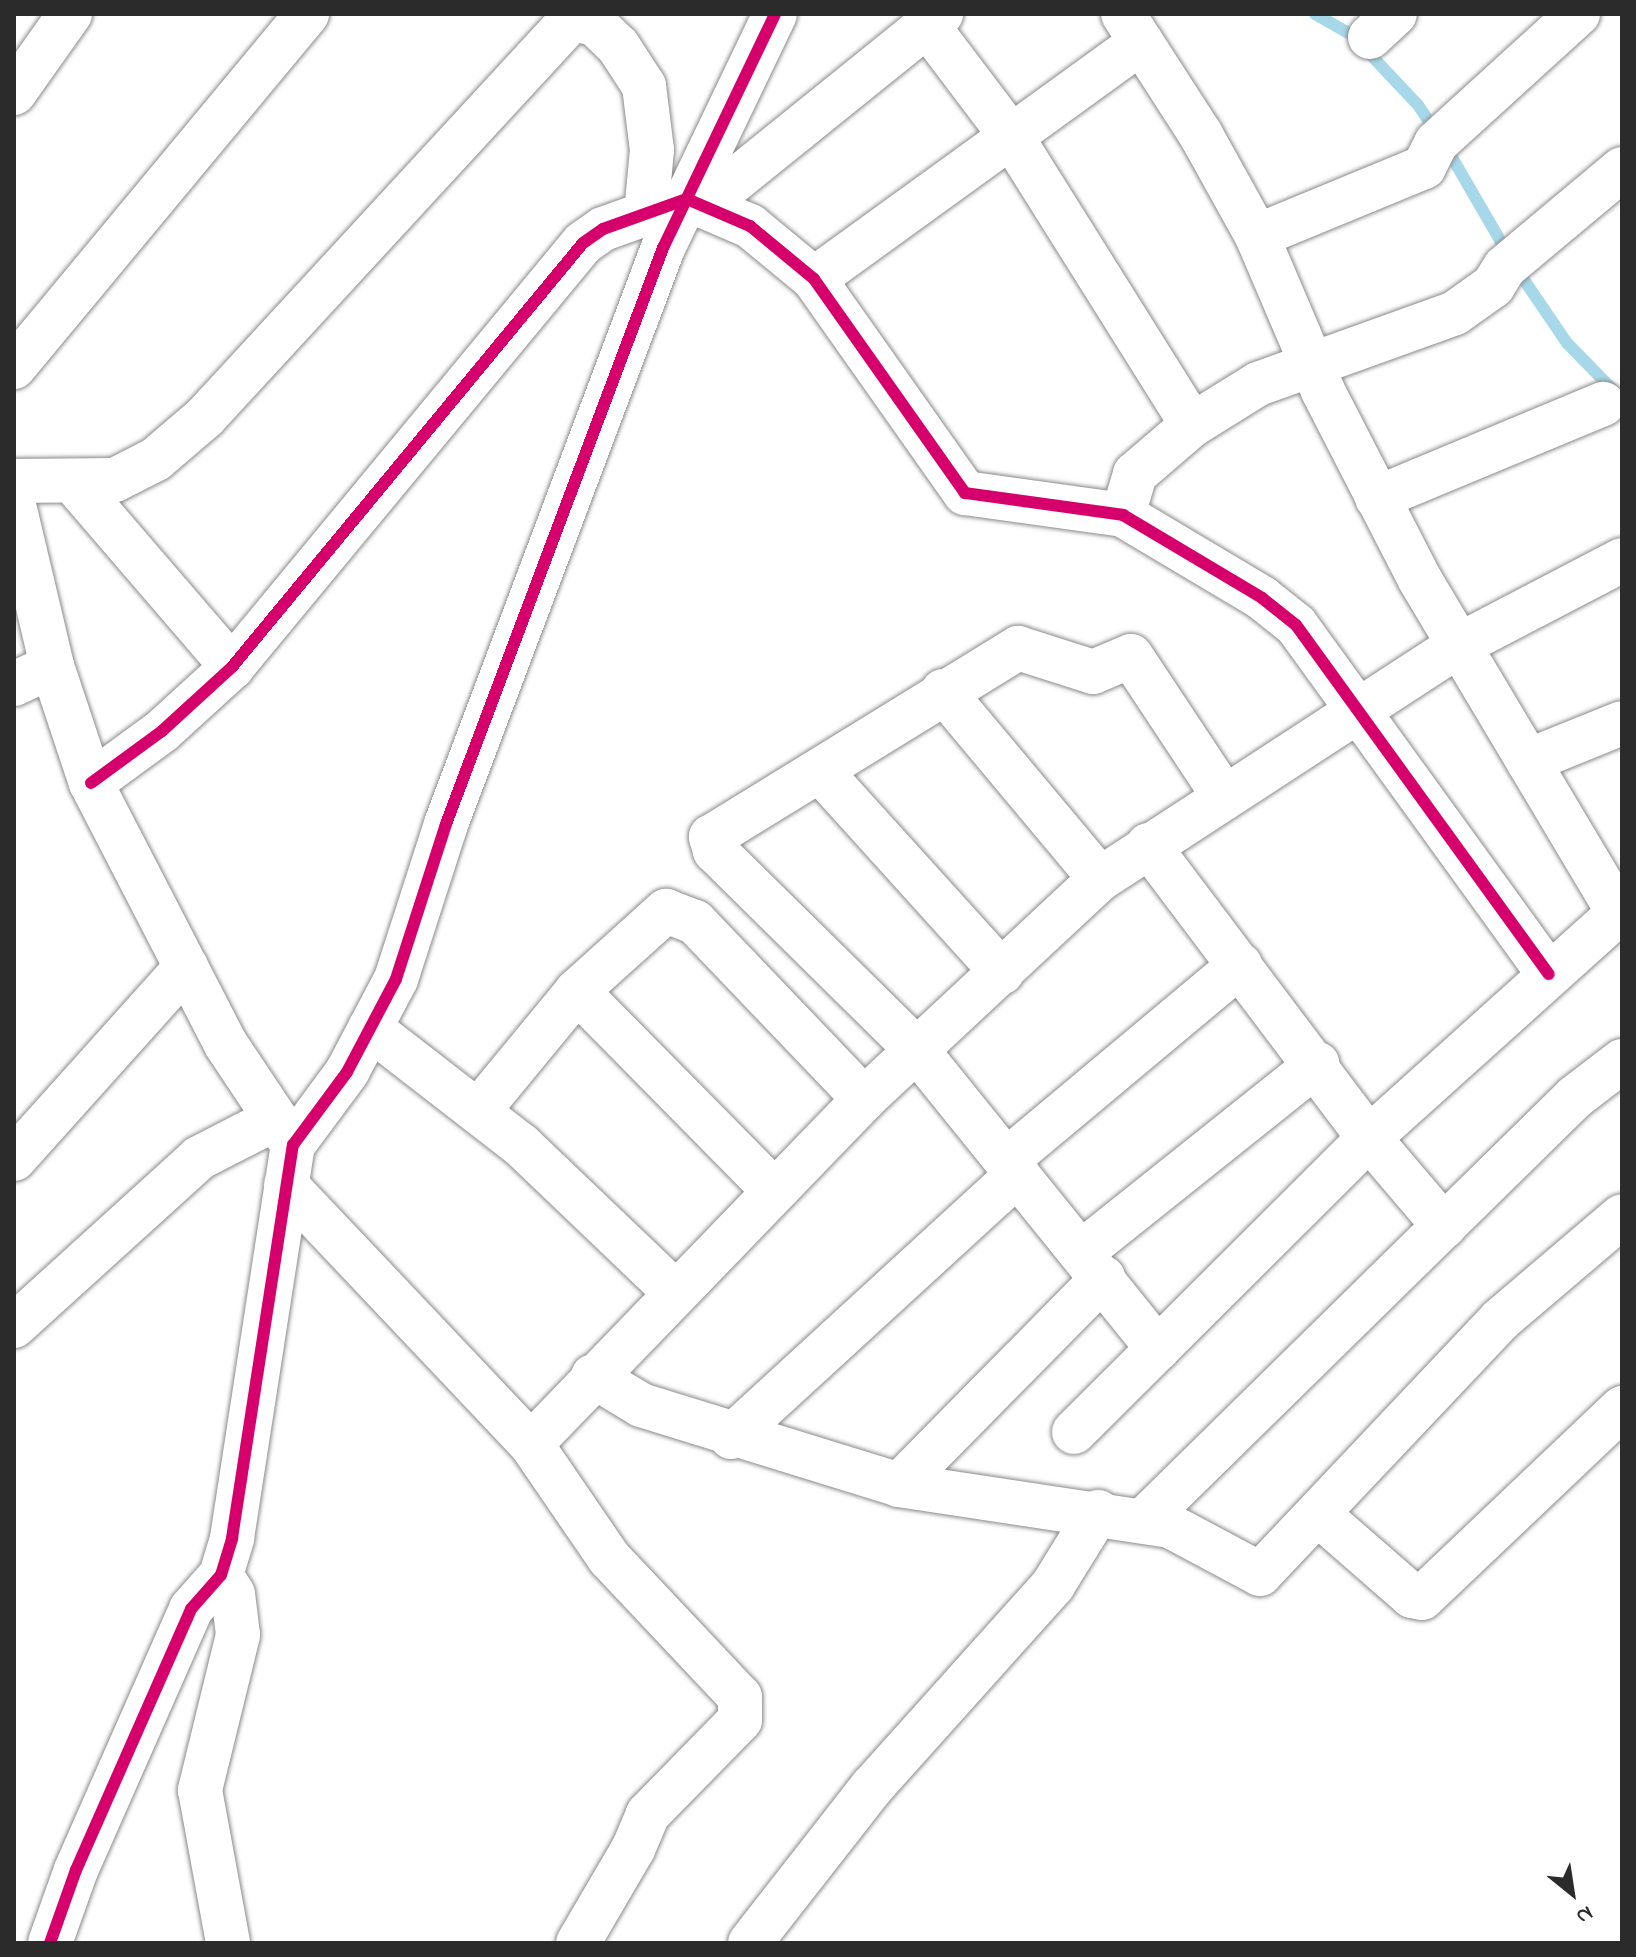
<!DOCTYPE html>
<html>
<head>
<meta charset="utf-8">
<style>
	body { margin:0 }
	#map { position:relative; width:1636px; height:1957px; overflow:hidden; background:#fff; font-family:"Indie Flower",sans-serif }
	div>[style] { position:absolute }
	.stream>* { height:12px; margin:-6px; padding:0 6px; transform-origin:6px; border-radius:6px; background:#a6d8ea }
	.roads { filter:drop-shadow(0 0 2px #8a8a8a) drop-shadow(0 0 2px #8a8a8a) }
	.minor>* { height:44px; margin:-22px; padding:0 22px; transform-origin:22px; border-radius:22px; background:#fff }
	.cycleway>* { height:12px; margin:-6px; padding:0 6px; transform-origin:6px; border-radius:6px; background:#d6006c }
	span { translate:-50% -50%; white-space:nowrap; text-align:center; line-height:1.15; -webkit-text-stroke:6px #fff; paint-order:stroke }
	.frame { position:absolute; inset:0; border:16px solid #2b2b2b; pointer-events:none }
	.north { position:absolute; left:1532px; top:1853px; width:80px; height:80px; -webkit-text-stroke:6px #fff; paint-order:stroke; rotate:150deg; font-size:22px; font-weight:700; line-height:32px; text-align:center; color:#2b2b2b }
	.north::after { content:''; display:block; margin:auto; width:28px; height:36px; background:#2b2b2b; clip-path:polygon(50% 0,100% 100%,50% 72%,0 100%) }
</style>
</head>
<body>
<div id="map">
	<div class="stream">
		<i style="left:1315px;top:14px;width:43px;rotate:29.6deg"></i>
		<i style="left:1352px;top:35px;width:96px;rotate:46.7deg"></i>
		<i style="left:1418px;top:105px;width:32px;rotate:56deg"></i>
		<i style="left:1446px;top:147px;width:143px;rotate:59.9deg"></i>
		<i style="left:1518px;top:271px;width:87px;rotate:55.8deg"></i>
		<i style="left:1567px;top:343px;width:71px;rotate:45.6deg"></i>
	</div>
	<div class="roads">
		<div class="minor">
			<i style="left:1123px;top:14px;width:144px;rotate:57.2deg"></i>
			<i style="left:1201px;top:135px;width:115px;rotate:61deg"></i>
			<i style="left:1257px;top:236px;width:168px;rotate:66.9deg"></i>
			<i style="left:1323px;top:391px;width:210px;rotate:62.8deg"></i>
			<i style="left:1419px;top:578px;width:397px;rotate:59.2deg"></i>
			<i style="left:927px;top:25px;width:139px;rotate:52.9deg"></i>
			<i style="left:1011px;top:136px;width:341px;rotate:57.9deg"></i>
			<i style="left:1370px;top:37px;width:34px;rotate:-43deg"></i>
			<i style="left:14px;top:93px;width:97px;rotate:-54.7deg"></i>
			<i style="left:703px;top:206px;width:306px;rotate:-38.9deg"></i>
			<i style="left:1257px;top:236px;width:181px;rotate:-22.4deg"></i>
			<i style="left:1424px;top:167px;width:27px;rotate:-63deg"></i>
			<i style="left:1436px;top:143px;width:192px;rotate:-42.3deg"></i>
			<i style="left:814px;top:279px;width:404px;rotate:-35.9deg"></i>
			<i style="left:14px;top:367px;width:459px;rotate:-50.3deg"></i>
			<i style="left:14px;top:481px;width:101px;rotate:-0.6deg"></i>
			<i style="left:115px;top:480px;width:46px;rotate:-27.1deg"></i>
			<i style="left:156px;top:459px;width:65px;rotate:-40.6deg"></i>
			<i style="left:205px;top:417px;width:541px;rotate:-47.32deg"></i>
			<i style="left:572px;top:19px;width:24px;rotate:12deg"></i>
			<i style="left:595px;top:24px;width:32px;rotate:44deg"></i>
			<i style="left:618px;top:46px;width:48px;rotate:57deg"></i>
			<i style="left:644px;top:86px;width:64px;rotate:82.9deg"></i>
			<i style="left:652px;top:150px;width:63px;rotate:95.4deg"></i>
			<i style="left:74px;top:483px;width:243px;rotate:49.3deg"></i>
			<i style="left:1377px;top:498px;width:245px;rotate:-22.6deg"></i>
			<i style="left:14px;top:505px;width:165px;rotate:76.7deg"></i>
			<i style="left:52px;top:666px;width:123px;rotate:71.6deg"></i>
			<i style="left:91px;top:783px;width:292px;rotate:62.7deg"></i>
			<i style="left:225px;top:1043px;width:123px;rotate:56.3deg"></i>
			<i style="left:1123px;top:515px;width:43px;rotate:-73.7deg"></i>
			<i style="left:1135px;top:474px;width:75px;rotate:-40.7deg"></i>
			<i style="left:1192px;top:425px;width:78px;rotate:-31.8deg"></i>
			<i style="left:1258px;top:384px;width:209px;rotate:-19.8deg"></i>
			<i style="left:1455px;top:313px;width:47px;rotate:-35.4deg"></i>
			<i style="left:1493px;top:286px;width:22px;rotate:-58deg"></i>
			<i style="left:1505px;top:267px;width:153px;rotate:-39.9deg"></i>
			<i style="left:14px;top:684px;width:42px;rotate:-25.3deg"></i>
			<i style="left:943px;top:691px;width:245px;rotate:50.1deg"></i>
			<i style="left:1528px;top:761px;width:101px;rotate:-22deg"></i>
			<i style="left:821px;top:772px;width:270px;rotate:47.9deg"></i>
			<i style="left:91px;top:783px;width:88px;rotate:-36.2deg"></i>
			<i style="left:162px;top:731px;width:95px;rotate:-42.4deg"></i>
			<i style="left:232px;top:667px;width:550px;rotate:-50.38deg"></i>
			<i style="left:583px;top:243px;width:24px;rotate:-35deg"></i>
			<i style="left:603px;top:229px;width:89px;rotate:-19.7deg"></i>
			<i style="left:687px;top:199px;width:69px;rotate:23.2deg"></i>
			<i style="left:750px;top:226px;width:83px;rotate:39.6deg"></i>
			<i style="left:814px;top:279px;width:262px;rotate:54.8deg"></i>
			<i style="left:965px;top:493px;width:160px;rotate:7.9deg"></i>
			<i style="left:1123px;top:515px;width:162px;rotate:30.8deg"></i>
			<i style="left:1262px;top:598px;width:43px;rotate:38.5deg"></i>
			<i style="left:1296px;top:625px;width:431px;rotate:54.1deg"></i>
			<i style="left:1148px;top:845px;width:367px;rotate:53deg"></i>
			<i style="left:1369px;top:1138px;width:116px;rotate:49.6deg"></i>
			<i style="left:577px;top:991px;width:279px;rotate:45.4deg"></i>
			<i style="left:370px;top:1028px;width:191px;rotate:37.8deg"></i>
			<i style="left:521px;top:1145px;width:211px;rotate:43.7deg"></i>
			<i style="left:479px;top:1110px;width:154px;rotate:-50.5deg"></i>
			<i style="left:577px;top:991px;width:120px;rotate:-42deg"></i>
			<i style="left:666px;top:911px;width:31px;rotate:21deg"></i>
			<i style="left:695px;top:922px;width:245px;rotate:46.3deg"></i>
			<i style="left:14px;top:1159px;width:258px;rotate:-48.1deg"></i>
			<i style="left:1007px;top:1160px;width:304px;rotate:-39.9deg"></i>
			<i style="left:286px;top:1185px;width:357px;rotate:46.6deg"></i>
			<i style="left:531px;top:1444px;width:138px;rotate:55.6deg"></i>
			<i style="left:609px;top:1558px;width:191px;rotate:46.7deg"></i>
			<i style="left:740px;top:1697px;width:23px;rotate:90deg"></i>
			<i style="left:740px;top:1720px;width:132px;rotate:134.4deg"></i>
			<i style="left:648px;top:1814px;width:38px;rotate:113deg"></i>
			<i style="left:633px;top:1849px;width:109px;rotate:120.3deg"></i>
			<i style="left:1083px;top:1251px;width:300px;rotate:-38.6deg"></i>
			<i style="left:14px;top:1326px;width:250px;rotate:-42.2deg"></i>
			<i style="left:199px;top:1158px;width:85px;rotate:-27.2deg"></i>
			<i style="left:1158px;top:1349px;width:384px;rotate:-128.9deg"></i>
			<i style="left:917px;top:1050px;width:284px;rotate:-135.4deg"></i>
			<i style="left:715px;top:851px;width:15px;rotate:-106deg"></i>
			<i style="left:711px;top:837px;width:361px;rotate:-31.6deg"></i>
			<i style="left:1018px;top:648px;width:79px;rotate:17.7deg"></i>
			<i style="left:1093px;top:672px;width:41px;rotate:-22.8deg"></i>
			<i style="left:1131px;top:656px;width:167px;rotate:56.5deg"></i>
			<i style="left:593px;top:1376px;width:56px;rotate:31.1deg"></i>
			<i style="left:641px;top:1405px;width:270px;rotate:17.2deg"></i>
			<i style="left:899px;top:1485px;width:274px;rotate:8.6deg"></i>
			<i style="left:1170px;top:1526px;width:102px;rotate:28.1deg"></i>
			<i style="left:1260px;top:1574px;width:349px;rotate:-46.6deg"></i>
			<i style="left:1500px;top:1320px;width:160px;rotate:-40.4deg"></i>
			<i style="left:1074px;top:1432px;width:416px;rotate:-44.9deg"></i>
			<i style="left:1369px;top:1138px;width:336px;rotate:-42deg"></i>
			<i style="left:731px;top:1437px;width:389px;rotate:-42.5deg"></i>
			<i style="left:531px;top:1444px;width:479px;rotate:-46deg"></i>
			<i style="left:864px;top:1099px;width:323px;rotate:-43deg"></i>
			<i style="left:1100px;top:879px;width:429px;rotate:-33.1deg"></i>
			<i style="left:1459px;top:645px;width:184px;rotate:-27.5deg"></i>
			<i style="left:899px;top:1485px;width:291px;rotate:-45.4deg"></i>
			<i style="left:1318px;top:1514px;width:125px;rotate:41.1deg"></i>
			<i style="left:1412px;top:1596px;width:10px;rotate:11deg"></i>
			<i style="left:1422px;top:1598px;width:276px;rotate:-43.5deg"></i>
			<i style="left:1145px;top:1519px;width:602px;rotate:-44.46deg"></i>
			<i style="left:1575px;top:1097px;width:59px;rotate:-37.5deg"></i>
			<i style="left:221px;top:1575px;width:22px;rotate:58deg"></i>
			<i style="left:233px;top:1594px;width:41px;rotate:83deg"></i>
			<i style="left:238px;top:1635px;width:160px;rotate:103.8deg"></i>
			<i style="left:200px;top:1790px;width:156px;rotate:79.6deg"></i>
			<i style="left:50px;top:1943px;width:77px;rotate:-70.4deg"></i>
			<i style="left:76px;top:1870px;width:285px;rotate:-66.2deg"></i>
			<i style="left:191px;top:1609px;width:45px;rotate:-48.6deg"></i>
			<i style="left:221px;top:1575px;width:39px;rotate:-73deg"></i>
			<i style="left:232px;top:1538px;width:398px;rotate:-81.2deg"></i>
			<i style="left:293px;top:1145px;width:91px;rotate:-53.5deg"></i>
			<i style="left:347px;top:1072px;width:105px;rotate:-62.2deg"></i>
			<i style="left:396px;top:979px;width:163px;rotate:-72.1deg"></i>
			<i style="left:446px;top:824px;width:616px;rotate:-69.36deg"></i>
			<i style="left:663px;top:248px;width:259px;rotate:-64.4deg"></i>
			<i style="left:750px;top:1943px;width:198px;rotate:-52deg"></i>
			<i style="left:872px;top:1787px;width:271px;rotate:-48.1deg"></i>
			<i style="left:1053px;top:1585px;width:86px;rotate:-58.3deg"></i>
		</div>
	</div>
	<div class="cycleway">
		<i style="left:91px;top:783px;width:88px;rotate:-36.2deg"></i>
		<i style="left:162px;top:731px;width:95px;rotate:-42.4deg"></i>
		<i style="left:232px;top:667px;width:550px;rotate:-50.38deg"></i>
		<i style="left:583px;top:243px;width:24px;rotate:-35deg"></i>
		<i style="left:603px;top:229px;width:89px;rotate:-19.7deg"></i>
		<i style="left:687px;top:199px;width:69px;rotate:23.2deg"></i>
		<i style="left:750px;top:226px;width:83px;rotate:39.6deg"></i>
		<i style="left:814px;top:279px;width:262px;rotate:54.8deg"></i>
		<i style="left:965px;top:493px;width:160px;rotate:7.9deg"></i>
		<i style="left:1123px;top:515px;width:162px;rotate:30.8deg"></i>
		<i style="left:1262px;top:598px;width:43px;rotate:38.5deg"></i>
		<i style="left:1296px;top:625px;width:431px;rotate:54.1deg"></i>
		<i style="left:50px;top:1943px;width:77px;rotate:-70.4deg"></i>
		<i style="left:76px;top:1870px;width:285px;rotate:-66.2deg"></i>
		<i style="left:191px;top:1609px;width:45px;rotate:-48.6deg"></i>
		<i style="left:221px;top:1575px;width:39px;rotate:-73deg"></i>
		<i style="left:232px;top:1538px;width:398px;rotate:-81.2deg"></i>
		<i style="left:293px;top:1145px;width:91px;rotate:-53.5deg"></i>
		<i style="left:347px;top:1072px;width:105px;rotate:-62.2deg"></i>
		<i style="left:396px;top:979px;width:163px;rotate:-72.1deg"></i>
		<i style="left:446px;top:824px;width:616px;rotate:-69.36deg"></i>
		<i style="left:663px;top:248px;width:259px;rotate:-64.4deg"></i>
	</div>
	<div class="frame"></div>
	<div class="north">N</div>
</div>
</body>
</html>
